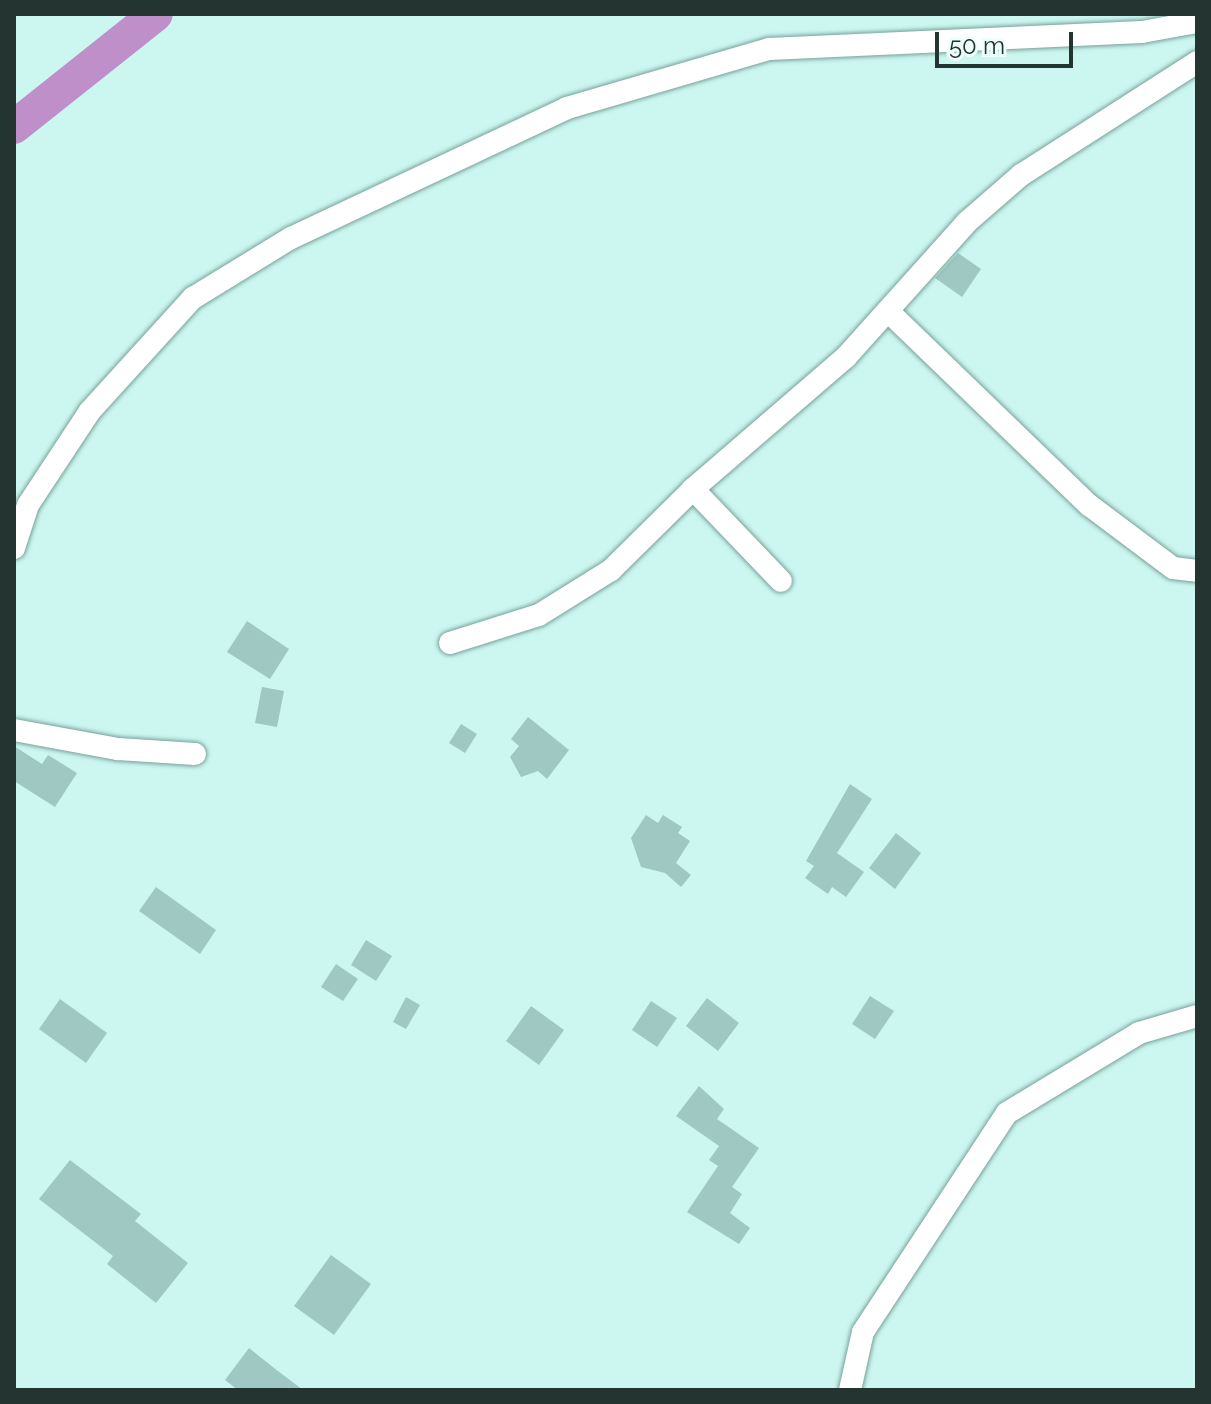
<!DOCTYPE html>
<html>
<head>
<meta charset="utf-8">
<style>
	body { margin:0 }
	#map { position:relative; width:1211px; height:1404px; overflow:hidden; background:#ccf7f0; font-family:Raleway,sans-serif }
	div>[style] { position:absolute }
	.river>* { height:34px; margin:-17px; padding:0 17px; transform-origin:17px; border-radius:17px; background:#be8fc9 }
	.building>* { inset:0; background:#9ec8c1 }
	.roads { filter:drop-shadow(0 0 2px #78a19a) drop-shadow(0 0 2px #78a19a) }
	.minor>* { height:22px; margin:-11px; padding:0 11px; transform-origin:11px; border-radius:11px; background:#fff }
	span { translate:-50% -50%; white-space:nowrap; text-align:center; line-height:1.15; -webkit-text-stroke:7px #eefefb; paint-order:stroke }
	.frame { position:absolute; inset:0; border:16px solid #233431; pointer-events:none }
	.scale { position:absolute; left:935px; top:32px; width:138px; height:36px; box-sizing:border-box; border:4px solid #233431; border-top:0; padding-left:10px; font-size:24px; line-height:28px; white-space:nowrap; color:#233431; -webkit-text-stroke:6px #eefefb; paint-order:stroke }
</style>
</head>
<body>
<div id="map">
	<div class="river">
		<i style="left:14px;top:127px;width:181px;rotate:-38.5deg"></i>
	</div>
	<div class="building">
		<i style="clip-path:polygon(958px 253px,981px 269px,962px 297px,935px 278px)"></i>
		<i style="clip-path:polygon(247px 621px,289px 649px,270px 679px,227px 652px)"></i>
		<i style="clip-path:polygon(262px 687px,284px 691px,277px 727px,255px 723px)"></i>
		<i style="clip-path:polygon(528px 717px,569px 750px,547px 779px,538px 771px,521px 777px,510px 757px,519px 746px,511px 739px)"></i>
		<i style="clip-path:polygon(461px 724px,477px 734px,465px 753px,449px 743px)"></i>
		<i style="clip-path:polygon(14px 746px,42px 764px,48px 755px,77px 773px,55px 807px,14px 781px)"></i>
		<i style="clip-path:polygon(850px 784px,872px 799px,837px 853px,864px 872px,846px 897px,832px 887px,828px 894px,805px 878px,814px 866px,806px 861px)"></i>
		<i style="clip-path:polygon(646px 815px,658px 823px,663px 815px,682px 827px,678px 833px,690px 841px,676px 863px,691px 875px,681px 887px,665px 873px,641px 867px,631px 838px)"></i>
		<i style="clip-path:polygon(896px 833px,921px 853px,895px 889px,869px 868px)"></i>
		<i style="clip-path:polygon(156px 887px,216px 930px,200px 954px,139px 911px)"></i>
		<i style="clip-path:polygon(366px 940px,392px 956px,376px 981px,351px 965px)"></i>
		<i style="clip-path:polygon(336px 964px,358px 979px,343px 1001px,321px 987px)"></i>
		<i style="clip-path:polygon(870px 996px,894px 1011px,875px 1039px,852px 1024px)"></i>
		<i style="clip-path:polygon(406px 997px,420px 1005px,406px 1029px,393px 1022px)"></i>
		<i style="clip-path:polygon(707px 998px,739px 1023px,718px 1051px,686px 1026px)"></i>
		<i style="clip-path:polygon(60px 999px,107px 1033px,86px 1063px,39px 1029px)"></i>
		<i style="clip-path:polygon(651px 1001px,677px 1018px,657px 1047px,632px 1030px)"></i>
		<i style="clip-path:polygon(531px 1006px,564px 1030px,539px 1065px,506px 1041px)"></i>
		<i style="clip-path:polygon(699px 1086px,724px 1109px,717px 1119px,759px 1148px,732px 1187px,742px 1194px,730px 1213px,750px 1228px,739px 1244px,687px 1212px,718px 1166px,709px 1160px,719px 1146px,676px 1116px)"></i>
		<i style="clip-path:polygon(70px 1160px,141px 1214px,135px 1221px,188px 1263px,156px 1303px,107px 1264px,113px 1256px,39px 1199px)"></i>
		<i style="clip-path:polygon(331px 1255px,371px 1284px,334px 1335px,294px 1306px)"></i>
		<i style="clip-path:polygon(249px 1348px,274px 1368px,303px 1390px,238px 1390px,225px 1380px)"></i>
	</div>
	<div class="roads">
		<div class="minor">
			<i style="left:890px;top:313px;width:277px;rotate:44deg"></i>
			<i style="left:1089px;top:505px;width:105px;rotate:36.9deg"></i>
			<i style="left:1173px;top:568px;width:24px;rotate:7deg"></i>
			<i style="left:693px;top:489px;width:127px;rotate:46.3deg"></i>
			<i style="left:14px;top:548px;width:45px;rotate:-72deg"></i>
			<i style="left:28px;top:505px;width:113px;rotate:-56.6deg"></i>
			<i style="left:90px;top:411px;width:153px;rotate:-47.7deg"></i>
			<i style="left:193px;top:298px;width:115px;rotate:-31.5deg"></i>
			<i style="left:291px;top:238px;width:305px;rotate:-25.2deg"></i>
			<i style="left:567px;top:108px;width:210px;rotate:-16.3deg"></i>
			<i style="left:769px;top:49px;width:373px;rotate:-2.6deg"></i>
			<i style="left:1142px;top:32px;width:56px;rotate:-10.3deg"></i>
			<i style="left:450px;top:643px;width:93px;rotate:-17.5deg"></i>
			<i style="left:539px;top:615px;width:85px;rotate:-32deg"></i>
			<i style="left:611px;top:570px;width:115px;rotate:-44.6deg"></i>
			<i style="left:693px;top:489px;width:202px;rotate:-40.8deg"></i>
			<i style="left:846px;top:357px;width:181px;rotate:-48.1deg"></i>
			<i style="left:967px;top:222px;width:72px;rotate:-41deg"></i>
			<i style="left:1021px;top:175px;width:209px;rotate:-32.7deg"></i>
			<i style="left:14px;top:730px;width:106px;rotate:10.4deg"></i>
			<i style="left:118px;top:749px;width:77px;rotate:3.7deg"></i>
			<i style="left:850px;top:1390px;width:59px;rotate:-77.4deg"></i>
			<i style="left:863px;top:1332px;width:262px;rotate:-56.7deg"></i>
			<i style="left:1007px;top:1113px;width:154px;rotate:-31.2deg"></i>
			<i style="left:1139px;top:1033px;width:60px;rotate:-16.3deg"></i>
		</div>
	</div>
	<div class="frame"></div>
	<div class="scale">50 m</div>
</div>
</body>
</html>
